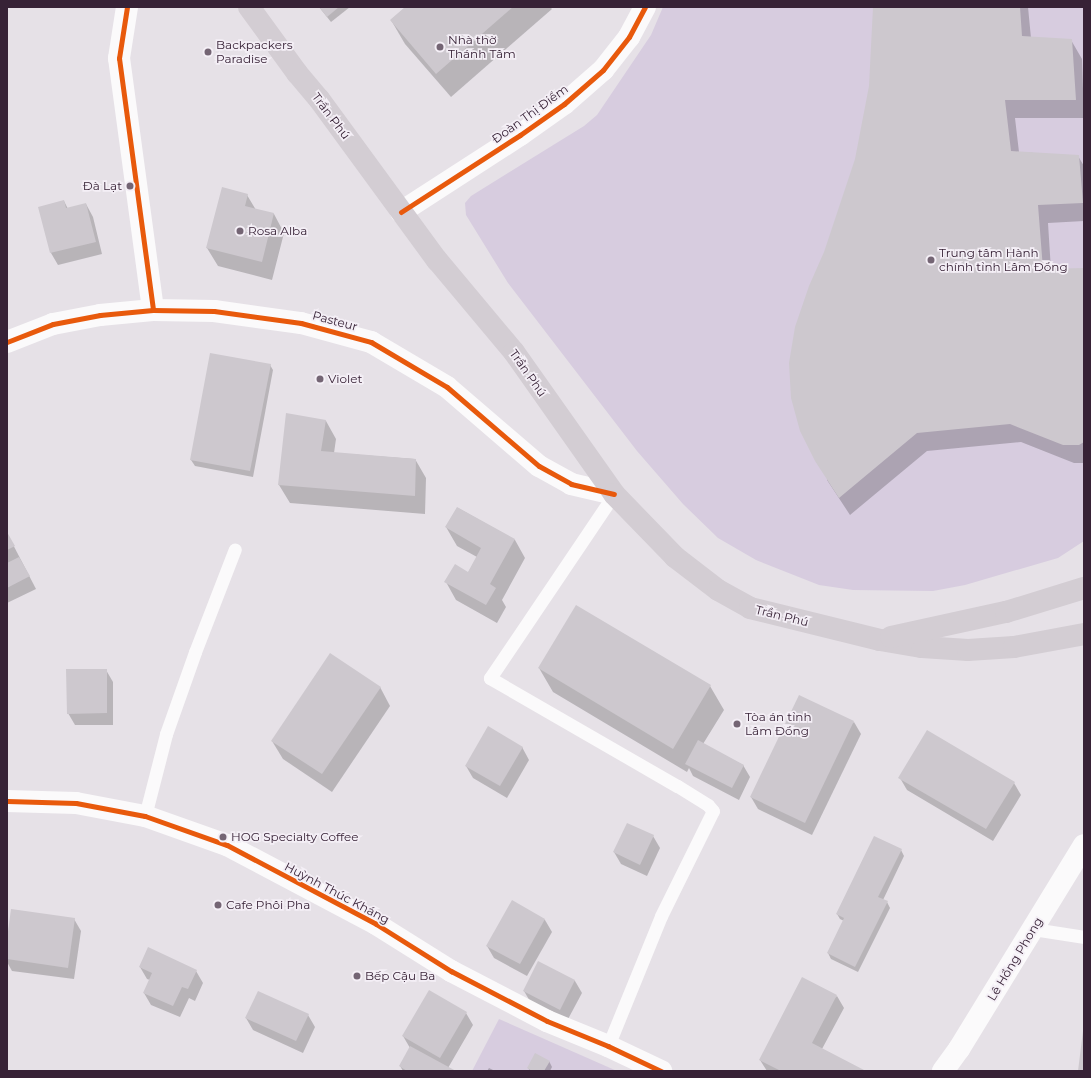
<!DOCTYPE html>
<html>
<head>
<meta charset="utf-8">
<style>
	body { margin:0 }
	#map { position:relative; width:1091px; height:1078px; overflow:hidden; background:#e6e1e7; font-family:Montserrat,sans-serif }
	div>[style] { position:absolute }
	.green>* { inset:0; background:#d7ccdf }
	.shadow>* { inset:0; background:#0003 }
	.building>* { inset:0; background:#cdc8ce }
	.service>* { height:13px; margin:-6.5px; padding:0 6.5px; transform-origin:6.5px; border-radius:6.5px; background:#fbfafb }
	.minor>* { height:22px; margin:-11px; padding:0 11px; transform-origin:11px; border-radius:11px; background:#fbfafb }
	.tertiary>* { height:22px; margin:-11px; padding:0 11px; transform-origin:11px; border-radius:11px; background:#fbfafb }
	.primary>* { height:22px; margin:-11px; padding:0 11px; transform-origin:11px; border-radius:11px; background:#d3cdd3 }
	.cycleway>* { height:5px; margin:-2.5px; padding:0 2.5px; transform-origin:2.5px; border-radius:2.5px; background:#e8590c }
	.dots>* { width:11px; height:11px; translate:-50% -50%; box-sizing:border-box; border:2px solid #f4eff6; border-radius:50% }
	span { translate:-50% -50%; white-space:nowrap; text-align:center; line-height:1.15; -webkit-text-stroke:3.5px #f4eff6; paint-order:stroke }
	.poi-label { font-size:12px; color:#372236 }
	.left { translate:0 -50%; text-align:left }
	.right { translate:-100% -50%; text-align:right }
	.street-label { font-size:12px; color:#372236 }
	.frame { position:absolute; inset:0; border:8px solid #372236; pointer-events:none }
</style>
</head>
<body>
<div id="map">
	<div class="green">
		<i style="clip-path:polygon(663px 7px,1084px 7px,1084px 541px,1058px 558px,965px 585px,933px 591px,853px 590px,819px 585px,756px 560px,718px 538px,683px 504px,637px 451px,508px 283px,466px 215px,465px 203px,471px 196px,584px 126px,597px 115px,651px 35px)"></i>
		<i style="clip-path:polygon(499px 1019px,617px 1071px,472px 1071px)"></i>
	</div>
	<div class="shadow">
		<i style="clip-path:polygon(319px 7px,350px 7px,331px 22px)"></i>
		<i style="clip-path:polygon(406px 7px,550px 7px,552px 9px,451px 97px,405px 44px,391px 20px)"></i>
		<i style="clip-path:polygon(874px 7px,1028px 7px,1031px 38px,1071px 40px,1082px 59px,1084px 118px,1015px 118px,1019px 152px,1078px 156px,1084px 166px,1084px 221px,1048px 223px,1051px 270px,1084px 269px,1084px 463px,1074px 463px,1021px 442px,927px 451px,850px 515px,827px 480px,825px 252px,856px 160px,870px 86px)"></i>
		<i style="clip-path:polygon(247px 195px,256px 210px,274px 214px,284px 233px,272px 280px,218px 266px,207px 248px)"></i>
		<i style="clip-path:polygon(64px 201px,68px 209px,86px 204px,93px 217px,102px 254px,58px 265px,51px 253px)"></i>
		<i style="clip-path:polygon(270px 365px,273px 370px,253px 477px,195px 466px,191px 460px)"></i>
		<i style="clip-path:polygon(287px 414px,326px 421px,336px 439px,334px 453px,415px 459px,426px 478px,425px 514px,290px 503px,279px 485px)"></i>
		<i style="clip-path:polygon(458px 508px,515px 540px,525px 558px,502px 600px,506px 607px,497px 623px,456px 600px,446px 582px,468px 573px,477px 557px,457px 546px,446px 527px)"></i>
		<i style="clip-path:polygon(7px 533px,36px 589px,7px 603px)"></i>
		<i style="clip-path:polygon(539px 668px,710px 686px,724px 710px,703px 744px,743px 765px,750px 777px,739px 800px,693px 776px,689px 768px,687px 772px,553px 692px)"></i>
		<i style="clip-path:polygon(106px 670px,113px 682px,113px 725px,75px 725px,68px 713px)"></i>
		<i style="clip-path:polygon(380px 687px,390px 706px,332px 792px,283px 759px,272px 741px)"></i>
		<i style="clip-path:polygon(854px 722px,861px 734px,812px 835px,758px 809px,751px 797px)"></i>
		<i style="clip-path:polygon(522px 747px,529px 760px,507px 798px,473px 778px,466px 766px)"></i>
		<i style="clip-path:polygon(900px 778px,1014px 783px,1021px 795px,993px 841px,907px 790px)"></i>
		<i style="clip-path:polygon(653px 836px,660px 848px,647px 876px,621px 864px,614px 852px)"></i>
		<i style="clip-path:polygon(901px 850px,904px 856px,883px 900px,887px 902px,890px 908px,858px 972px,831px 959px,828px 953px,844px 921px,840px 919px,837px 914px)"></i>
		<i style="clip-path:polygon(512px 902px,545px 920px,552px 932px,527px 976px,494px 958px,487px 946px)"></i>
		<i style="clip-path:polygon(74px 919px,81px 931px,74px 979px,12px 971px,7px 962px,7px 947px)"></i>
		<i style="clip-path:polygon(538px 963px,575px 981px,582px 993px,567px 1021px,531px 1003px,524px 991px)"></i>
		<i style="clip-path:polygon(140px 967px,196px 971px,203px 983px,195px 1001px,189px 998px,180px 1017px,151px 1005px,144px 993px,150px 980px,147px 979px)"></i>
		<i style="clip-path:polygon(837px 996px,844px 1008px,822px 1049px,864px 1071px,767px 1071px,760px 1060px)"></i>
		<i style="clip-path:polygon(466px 1013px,473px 1025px,448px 1068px,454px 1071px,403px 1071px,400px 1066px,410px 1048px,403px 1036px)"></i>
		<i style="clip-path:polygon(308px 1015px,315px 1027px,303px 1053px,253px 1030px,246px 1018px)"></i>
		<i style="clip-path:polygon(1084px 1031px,1084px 1071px,1079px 1071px)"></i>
		<i style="clip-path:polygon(549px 1061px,552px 1067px,550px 1071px,530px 1071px,528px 1068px)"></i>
		<i style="clip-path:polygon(489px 1068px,495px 1071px,487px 1071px)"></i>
	</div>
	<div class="building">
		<i style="clip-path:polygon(319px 7px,339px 7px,327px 17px)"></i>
		<i style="clip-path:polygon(405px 7px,513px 7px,436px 74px,390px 20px)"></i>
		<i style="clip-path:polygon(873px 7px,1020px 7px,1022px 36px,1072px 39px,1076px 100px,1005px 100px,1011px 151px,1079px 155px,1083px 203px,1038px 205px,1043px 269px,1084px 268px,1084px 442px,1079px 445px,1063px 445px,1010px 424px,917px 433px,839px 498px,815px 461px,800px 431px,791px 398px,789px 363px,795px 327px,809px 286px,824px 252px,855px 159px,869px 86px)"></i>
		<i style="clip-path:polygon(222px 187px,248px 194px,245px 206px,274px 213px,262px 262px,206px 248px)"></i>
		<i style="clip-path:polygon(64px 200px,66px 208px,86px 203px,96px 242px,50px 253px,38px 207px)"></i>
		<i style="clip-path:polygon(210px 353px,271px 364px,250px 471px,190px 460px)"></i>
		<i style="clip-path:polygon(286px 413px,326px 420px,321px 451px,416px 459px,415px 496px,278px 485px)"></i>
		<i style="clip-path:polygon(457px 507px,515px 539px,490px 584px,496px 588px,486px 605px,444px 582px,455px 564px,468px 572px,481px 548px,445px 527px)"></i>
		<i style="clip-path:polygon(7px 532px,15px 546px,7px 550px)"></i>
		<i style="clip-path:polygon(19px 557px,30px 576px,7px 588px,7px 563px)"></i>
		<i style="clip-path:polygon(576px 605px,711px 685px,673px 749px,538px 668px)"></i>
		<i style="clip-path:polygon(330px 653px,381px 687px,322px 774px,271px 741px)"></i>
		<i style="clip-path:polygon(66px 669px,107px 669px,107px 713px,67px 714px)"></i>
		<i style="clip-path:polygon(799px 695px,854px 721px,805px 823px,750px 797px)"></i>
		<i style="clip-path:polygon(488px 726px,523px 747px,500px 786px,465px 766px)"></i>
		<i style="clip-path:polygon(927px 730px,1015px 782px,986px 829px,898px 778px)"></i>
		<i style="clip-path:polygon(698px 740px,744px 765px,732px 788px,685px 764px)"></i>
		<i style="clip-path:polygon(627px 823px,654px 835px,640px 865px,613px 852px)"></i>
		<i style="clip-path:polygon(874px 836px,902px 849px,878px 897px,888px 901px,855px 967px,827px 953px,844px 918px,836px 914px)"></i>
		<i style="clip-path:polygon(512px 900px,545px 919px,520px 964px,486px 946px)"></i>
		<i style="clip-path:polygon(11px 909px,75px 918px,68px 968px,7px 959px,7px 939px)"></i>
		<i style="clip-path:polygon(148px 947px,197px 970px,188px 989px,182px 987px,173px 1006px,143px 993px,152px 973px,139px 967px)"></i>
		<i style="clip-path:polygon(538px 961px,575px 980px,560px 1010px,523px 991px)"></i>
		<i style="clip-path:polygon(802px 977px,837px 995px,812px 1043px,864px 1070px,864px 1071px,781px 1071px,759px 1060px)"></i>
		<i style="clip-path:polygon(429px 990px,467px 1012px,440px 1058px,402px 1036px)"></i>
		<i style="clip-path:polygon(258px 991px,309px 1014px,296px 1041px,245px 1018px)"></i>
		<i style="clip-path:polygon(1083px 1031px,1084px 1071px,1078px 1071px)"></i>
		<i style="clip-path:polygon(410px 1046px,456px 1071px,407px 1071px,399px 1066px)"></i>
		<i style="clip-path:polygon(535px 1053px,550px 1061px,544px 1071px,532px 1071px,527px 1068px)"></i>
	</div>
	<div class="service">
		<i style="left:145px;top:816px;width:85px;rotate:-75.6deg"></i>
		<i style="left:166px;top:734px;width:87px;rotate:-70.5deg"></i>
		<i style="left:195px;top:652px;width:110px;rotate:-68.8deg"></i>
		<i style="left:1033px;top:929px;width:52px;rotate:8.9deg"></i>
		<i style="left:608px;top:1046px;width:140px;rotate:-67.8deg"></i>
		<i style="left:661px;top:916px;width:117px;rotate:-63.7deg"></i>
		<i style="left:713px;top:811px;width:8px;rotate:-130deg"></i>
		<i style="left:708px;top:805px;width:36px;rotate:-148deg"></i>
		<i style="left:677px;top:786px;width:216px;rotate:-150deg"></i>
		<i style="left:490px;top:678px;width:222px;rotate:-56deg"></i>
	</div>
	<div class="minor">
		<i style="left:127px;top:7px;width:52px;rotate:98.9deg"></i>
		<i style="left:119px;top:58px;width:254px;rotate:82.3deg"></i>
		<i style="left:7px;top:342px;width:49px;rotate:-21.4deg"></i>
		<i style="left:53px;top:324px;width:48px;rotate:-10.8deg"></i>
		<i style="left:100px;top:315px;width:53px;rotate:-5.4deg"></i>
		<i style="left:153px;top:310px;width:61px;rotate:0.9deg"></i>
		<i style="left:214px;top:311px;width:88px;rotate:7.9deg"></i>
		<i style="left:301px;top:323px;width:73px;rotate:15.2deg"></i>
		<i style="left:371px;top:342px;width:88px;rotate:30.6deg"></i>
		<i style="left:447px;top:387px;width:121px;rotate:40.7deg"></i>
		<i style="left:539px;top:466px;width:37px;rotate:29deg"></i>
		<i style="left:571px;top:484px;width:44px;rotate:13.1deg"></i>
		<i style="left:7px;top:801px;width:69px;rotate:1.7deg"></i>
		<i style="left:76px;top:803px;width:70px;rotate:10.7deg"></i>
		<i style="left:145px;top:816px;width:87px;rotate:19.5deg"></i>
		<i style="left:227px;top:845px;width:169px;rotate:27.9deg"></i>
		<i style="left:376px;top:924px;width:89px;rotate:32.1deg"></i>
		<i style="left:451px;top:971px;width:108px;rotate:27.5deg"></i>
		<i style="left:547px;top:1021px;width:66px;rotate:22.3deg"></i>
		<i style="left:608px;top:1046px;width:59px;rotate:25.3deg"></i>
	</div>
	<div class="tertiary">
		<i style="left:401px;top:212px;width:142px;rotate:-32.9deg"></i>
		<i style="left:520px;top:135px;width:54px;rotate:-35.2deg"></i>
		<i style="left:564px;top:104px;width:52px;rotate:-41.1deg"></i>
		<i style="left:603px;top:70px;width:42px;rotate:-51.8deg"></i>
		<i style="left:629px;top:37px;width:34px;rotate:-62deg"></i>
		<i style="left:943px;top:1071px;width:27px;rotate:-54deg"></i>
		<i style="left:959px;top:1049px;width:239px;rotate:-58.5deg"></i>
	</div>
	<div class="primary">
		<i style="left:249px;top:7px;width:82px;rotate:54deg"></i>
		<i style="left:297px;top:73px;width:34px;rotate:50deg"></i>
		<i style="left:319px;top:99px;width:200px;rotate:53.8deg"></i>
		<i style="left:437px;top:260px;width:120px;rotate:50.1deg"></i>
		<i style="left:514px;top:352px;width:174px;rotate:54.8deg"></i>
		<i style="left:614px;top:494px;width:88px;rotate:45.9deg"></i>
		<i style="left:675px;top:557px;width:54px;rotate:37.5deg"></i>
		<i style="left:718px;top:590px;width:37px;rotate:29deg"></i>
		<i style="left:750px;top:608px;width:134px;rotate:13.8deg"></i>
		<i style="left:880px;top:640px;width:43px;rotate:9.5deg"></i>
		<i style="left:922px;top:647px;width:46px;rotate:3.7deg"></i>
		<i style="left:968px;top:650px;width:46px;rotate:-3.7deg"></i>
		<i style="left:1014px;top:647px;width:71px;rotate:-10.5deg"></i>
		<i style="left:891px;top:637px;width:118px;rotate:-12.3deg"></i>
		<i style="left:1006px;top:612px;width:82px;rotate:-17.1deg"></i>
	</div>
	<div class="cycleway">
		<i style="left:127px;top:7px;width:52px;rotate:98.9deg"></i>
		<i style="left:119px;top:58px;width:254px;rotate:82.3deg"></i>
		<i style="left:401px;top:212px;width:142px;rotate:-32.9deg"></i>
		<i style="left:520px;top:135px;width:54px;rotate:-35.2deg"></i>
		<i style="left:564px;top:104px;width:52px;rotate:-41.1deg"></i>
		<i style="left:603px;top:70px;width:42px;rotate:-51.8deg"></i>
		<i style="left:629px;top:37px;width:34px;rotate:-62deg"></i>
		<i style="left:7px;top:342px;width:49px;rotate:-21.4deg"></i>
		<i style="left:53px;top:324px;width:48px;rotate:-10.8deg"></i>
		<i style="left:100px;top:315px;width:53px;rotate:-5.4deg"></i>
		<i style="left:153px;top:310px;width:61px;rotate:0.9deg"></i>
		<i style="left:214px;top:311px;width:88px;rotate:7.9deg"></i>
		<i style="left:301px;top:323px;width:73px;rotate:15.2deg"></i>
		<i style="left:371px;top:342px;width:88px;rotate:30.6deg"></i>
		<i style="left:447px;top:387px;width:121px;rotate:40.7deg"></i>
		<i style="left:539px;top:466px;width:37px;rotate:29deg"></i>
		<i style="left:571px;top:484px;width:44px;rotate:13.1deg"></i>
		<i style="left:7px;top:801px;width:69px;rotate:1.7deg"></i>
		<i style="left:76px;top:803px;width:70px;rotate:10.7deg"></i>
		<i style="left:145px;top:816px;width:87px;rotate:19.5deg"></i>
		<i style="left:227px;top:845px;width:169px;rotate:27.9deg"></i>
		<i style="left:376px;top:924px;width:89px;rotate:32.1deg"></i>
		<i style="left:451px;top:971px;width:108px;rotate:27.5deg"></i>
		<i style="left:547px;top:1021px;width:66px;rotate:22.3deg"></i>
		<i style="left:608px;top:1046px;width:59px;rotate:25.3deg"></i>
	</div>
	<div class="dots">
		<i style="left:440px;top:47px;background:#746574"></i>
		<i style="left:208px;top:52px;background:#746574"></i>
		<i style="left:130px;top:186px;background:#746574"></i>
		<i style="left:240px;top:231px;background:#746574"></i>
		<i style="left:931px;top:260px;background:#746574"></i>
		<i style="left:320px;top:379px;background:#746574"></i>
		<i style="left:737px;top:724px;background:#746574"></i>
		<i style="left:223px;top:837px;background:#746574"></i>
		<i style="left:218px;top:905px;background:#746574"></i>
		<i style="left:357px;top:976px;background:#746574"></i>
	</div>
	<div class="poi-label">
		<span class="left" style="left:448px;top:47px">Nhà thờ<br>Thánh Tâm</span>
		<span class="left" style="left:216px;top:52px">Backpackers<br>Paradise</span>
		<span class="right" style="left:122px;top:186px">Đà Lạt</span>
		<span class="left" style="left:248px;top:231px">Rosa Alba</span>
		<span class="left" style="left:939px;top:260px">Trung tâm Hành<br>chính tỉnh Lâm Đồng</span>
		<span class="left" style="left:328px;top:379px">Violet</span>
		<span class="left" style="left:745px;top:724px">Tòa án tỉnh<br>Lâm Đồng</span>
		<span class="left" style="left:231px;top:837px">HOG Specialty Coffee</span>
		<span class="left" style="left:226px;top:905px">Cafe Phôi Pha</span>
		<span class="left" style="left:365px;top:976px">Bếp Cậu Ba</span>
	</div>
	<div class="street-label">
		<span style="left:530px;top:114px;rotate:-36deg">Đoàn Thị Điểm</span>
		<span style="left:331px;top:116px;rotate:53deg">Trần Phú</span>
		<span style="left:335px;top:321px;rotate:15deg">Pasteur</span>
		<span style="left:528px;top:373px;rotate:55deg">Trần Phú</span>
		<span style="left:782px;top:616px;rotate:14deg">Trần Phú</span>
		<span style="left:337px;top:893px;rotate:28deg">Huỳnh Thúc Kháng</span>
		<span style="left:1015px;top:959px;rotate:-59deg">Lê Hồng Phong</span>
	</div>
	<div class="frame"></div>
</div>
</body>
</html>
